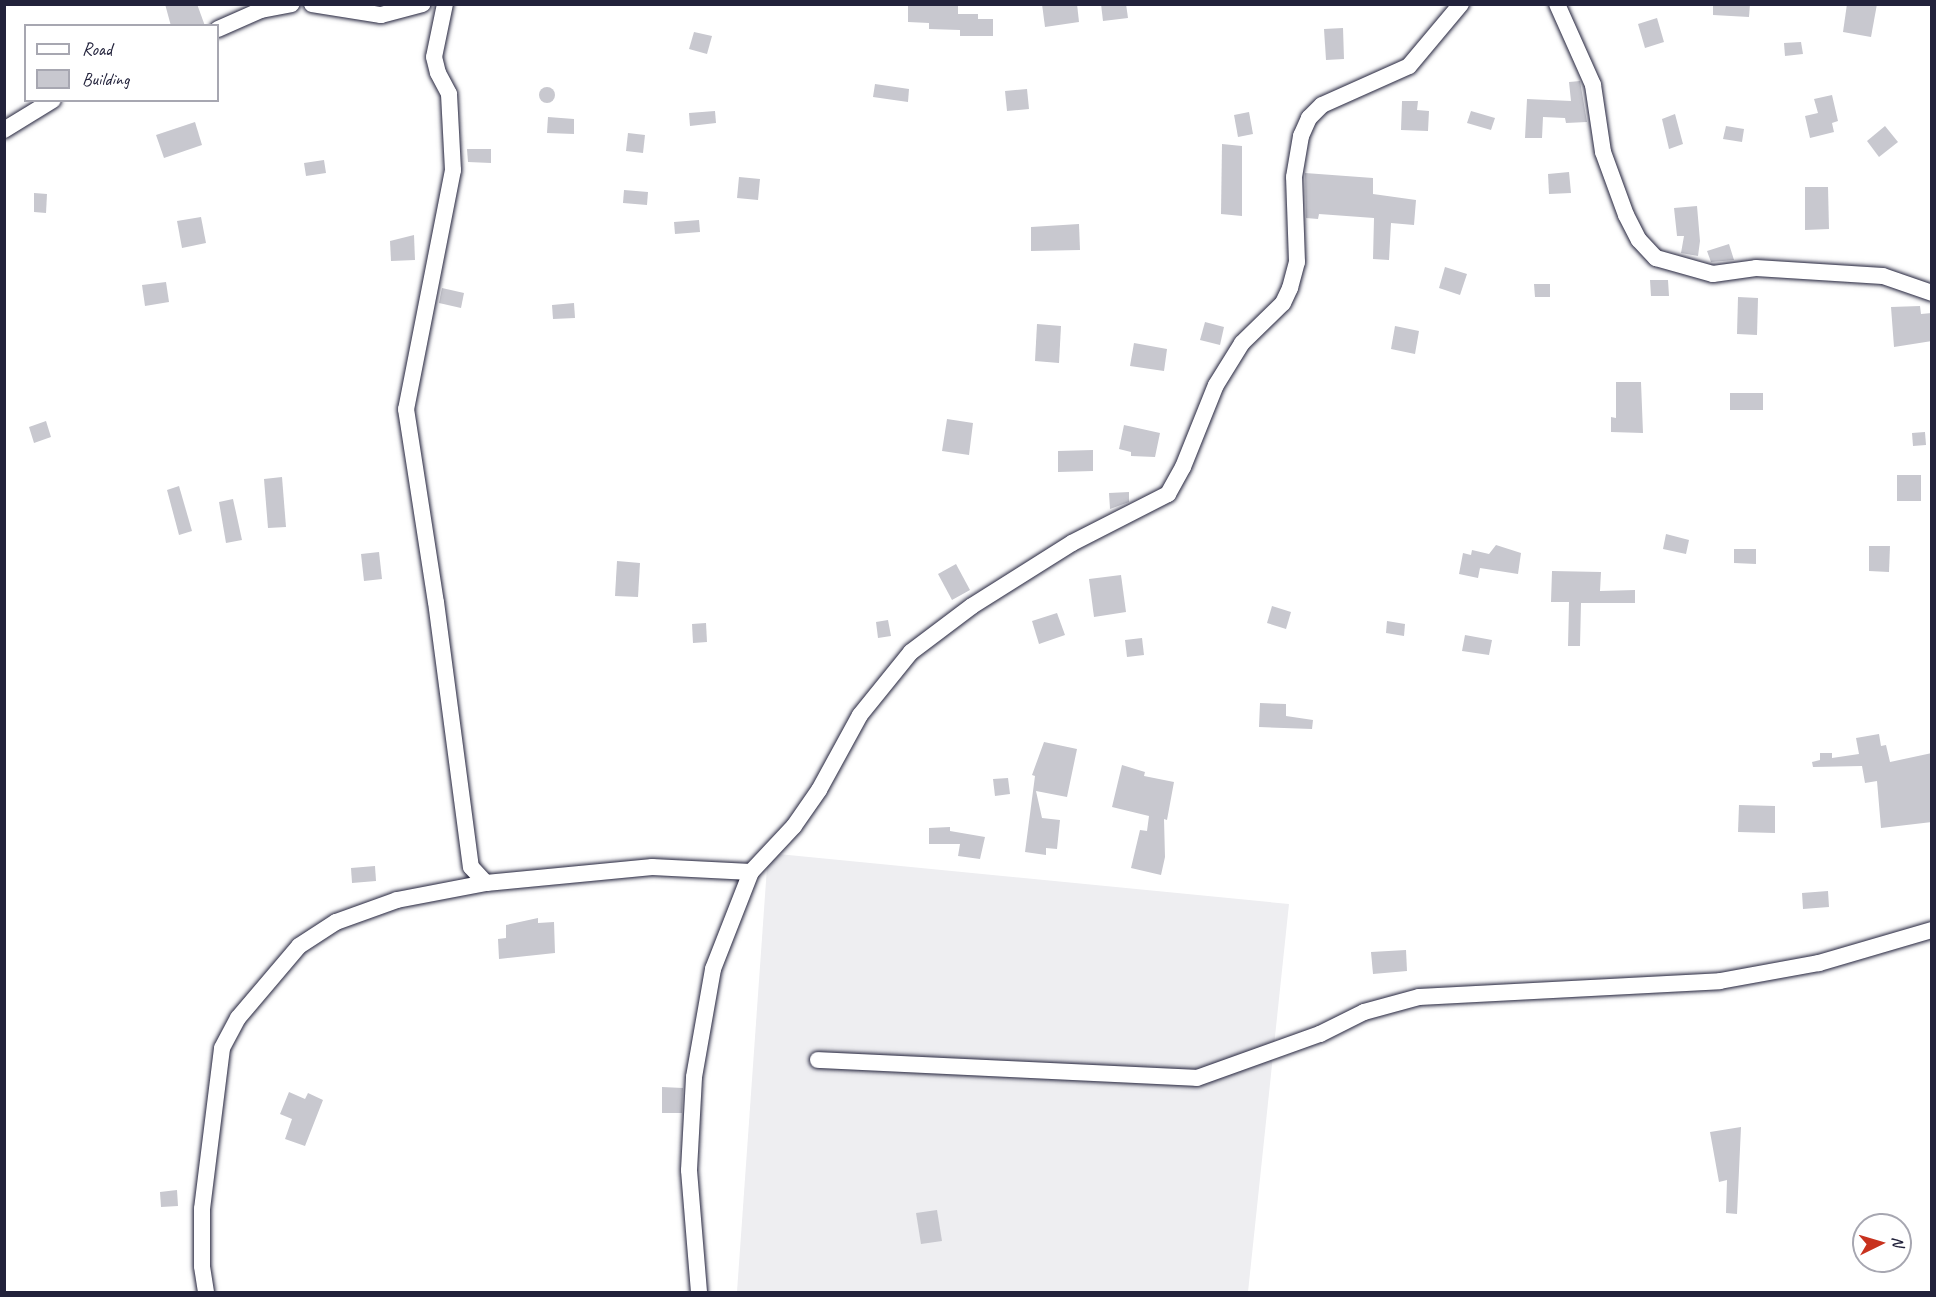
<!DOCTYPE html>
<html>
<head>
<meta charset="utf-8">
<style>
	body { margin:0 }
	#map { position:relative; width:1936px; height:1297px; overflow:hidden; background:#fff; font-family:Caveat,sans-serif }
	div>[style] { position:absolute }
	.built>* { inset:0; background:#eeeef1 }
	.building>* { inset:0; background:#c8c8cf }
	.round { border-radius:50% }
	.roads { filter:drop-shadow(0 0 2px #22223b) drop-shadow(0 0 2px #22223b) }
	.minor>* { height:16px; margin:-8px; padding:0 8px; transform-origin:8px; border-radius:8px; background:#fff }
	span { translate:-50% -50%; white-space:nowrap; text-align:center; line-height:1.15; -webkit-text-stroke:4.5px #fff; paint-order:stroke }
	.frame { position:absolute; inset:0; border:6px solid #22223b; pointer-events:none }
	.legend { position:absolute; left:24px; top:24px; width:195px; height:78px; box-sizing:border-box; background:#fff; border:2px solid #a7a7b1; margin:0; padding:8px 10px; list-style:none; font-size:18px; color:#22223b }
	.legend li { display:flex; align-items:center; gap:12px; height:30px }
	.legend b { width:30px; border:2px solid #a7a7b1 }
	.north { position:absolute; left:1852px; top:1213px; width:60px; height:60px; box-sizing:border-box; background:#fff; border:2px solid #a7a7b1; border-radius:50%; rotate:85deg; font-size:16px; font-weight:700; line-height:24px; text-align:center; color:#22223b }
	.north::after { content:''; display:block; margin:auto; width:21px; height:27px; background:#c8321e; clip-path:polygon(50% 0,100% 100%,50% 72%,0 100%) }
</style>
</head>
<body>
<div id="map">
	<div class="built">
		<i style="clip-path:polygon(768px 853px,1289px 904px,1248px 1292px,737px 1292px)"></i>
	</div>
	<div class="building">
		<i style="clip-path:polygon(165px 4px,197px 4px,205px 26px,171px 26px)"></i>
		<i style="clip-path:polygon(908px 4px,958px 4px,958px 14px,978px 14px,978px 19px,993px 19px,993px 36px,960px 36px,960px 30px,929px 29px,929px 23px,908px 22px)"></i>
		<i style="clip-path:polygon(1042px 4px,1077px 4px,1079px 22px,1045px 27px)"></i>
		<i style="clip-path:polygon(1101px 4px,1126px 4px,1128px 18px,1103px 21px)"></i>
		<i style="clip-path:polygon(1713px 4px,1750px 4px,1749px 17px,1713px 15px)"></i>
		<i style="clip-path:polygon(1847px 4px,1877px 4px,1871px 37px,1843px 32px)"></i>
		<i style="clip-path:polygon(1657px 18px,1664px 42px,1645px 48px,1638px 24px)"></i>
		<i style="clip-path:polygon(1343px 28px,1344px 59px,1326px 60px,1324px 29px)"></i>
		<i style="clip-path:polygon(694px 32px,712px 36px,707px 54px,689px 49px)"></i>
		<i style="clip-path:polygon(1801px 42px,1803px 54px,1785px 56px,1784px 43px)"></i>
		<i style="clip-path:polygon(1580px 81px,1587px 122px,1566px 123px,1565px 118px,1543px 117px,1542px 138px,1525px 138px,1527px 99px,1571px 101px,1569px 82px)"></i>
		<i style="clip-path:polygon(875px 84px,909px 89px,908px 102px,873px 97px)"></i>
		<i class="round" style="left:539px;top:87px;width:16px;height:16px"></i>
		<i style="clip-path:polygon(1027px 89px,1029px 109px,1007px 111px,1005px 91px)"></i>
		<i style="clip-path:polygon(1832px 95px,1838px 121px,1832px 123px,1834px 132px,1810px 138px,1805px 116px,1818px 113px,1814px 99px)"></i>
		<i style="clip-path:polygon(1402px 101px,1418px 101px,1417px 110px,1429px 111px,1428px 131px,1401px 130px)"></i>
		<i style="clip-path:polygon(715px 111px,716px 123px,690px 126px,689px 113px)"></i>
		<i style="clip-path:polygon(1471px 111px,1495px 118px,1491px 130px,1467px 123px)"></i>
		<i style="clip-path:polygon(1249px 112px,1253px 134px,1238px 137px,1234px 115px)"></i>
		<i style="clip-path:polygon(1675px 114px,1683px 144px,1669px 149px,1662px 119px)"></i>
		<i style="clip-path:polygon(548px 117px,574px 119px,574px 134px,547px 133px)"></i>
		<i style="clip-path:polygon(195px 122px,202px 145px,164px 158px,156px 135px)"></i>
		<i style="clip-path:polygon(1726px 126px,1744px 129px,1742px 142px,1723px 139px)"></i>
		<i style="clip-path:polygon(1885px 126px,1898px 142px,1879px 157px,1867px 141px)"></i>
		<i style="clip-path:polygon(628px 133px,645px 135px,643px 153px,626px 151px)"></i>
		<i style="clip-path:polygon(1222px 144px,1242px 146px,1242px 216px,1221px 214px)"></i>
		<i style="clip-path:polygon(467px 149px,491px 149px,491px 163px,468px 162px)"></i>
		<i style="clip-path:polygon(324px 160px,326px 173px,306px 176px,304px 163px)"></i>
		<i style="clip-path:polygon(1569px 172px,1571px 193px,1549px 194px,1548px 174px)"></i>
		<i style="clip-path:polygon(1305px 173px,1373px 178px,1373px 194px,1416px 200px,1414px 225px,1391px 223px,1389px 260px,1373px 259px,1374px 218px,1319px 214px,1318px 219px,1306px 218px)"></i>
		<i style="clip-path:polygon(739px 177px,760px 179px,758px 200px,737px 198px)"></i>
		<i style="clip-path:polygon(1805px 187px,1828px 187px,1829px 229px,1805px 230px)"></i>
		<i style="clip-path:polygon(624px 190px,648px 192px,647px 205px,623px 203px)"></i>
		<i style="clip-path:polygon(34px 193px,47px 194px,46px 213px,34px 212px)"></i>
		<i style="clip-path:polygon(1697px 206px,1700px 241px,1698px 256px,1681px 253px,1684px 236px,1677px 236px,1674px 208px)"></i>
		<i style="clip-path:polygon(201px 217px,206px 243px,182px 248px,177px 221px)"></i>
		<i style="clip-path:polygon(699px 220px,700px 232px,675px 234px,674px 222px)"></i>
		<i style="clip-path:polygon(1079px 224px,1080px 250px,1031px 251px,1031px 227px)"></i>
		<i style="clip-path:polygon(414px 235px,415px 260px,391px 261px,390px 241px)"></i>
		<i style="clip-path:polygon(1729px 244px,1734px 260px,1711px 262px,1707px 251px)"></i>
		<i style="clip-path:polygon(1445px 267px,1467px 274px,1460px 295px,1439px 288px)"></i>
		<i style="clip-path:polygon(1650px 280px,1668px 280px,1669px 296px,1651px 296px)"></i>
		<i style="clip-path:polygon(166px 282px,169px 302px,145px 306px,142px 285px)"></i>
		<i style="clip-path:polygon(1534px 284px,1550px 284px,1550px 297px,1535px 297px)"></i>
		<i style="clip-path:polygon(442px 288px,464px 293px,461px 308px,439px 303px)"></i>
		<i style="clip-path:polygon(1738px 297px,1758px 298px,1757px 335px,1737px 334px)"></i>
		<i style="clip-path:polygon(574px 303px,575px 318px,553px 319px,552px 305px)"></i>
		<i style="clip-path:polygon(1920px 306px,1921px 314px,1932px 313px,1932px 341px,1894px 347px,1891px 307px)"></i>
		<i style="clip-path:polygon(1205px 322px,1224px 327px,1220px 345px,1200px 340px)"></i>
		<i style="clip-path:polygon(1037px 324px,1061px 326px,1059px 363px,1035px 361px)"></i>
		<i style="clip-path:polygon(1395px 326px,1419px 331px,1415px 354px,1391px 349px)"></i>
		<i style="clip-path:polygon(1134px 343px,1167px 349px,1164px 371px,1130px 366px)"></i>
		<i style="clip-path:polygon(1616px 382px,1641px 382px,1643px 433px,1611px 432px,1611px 417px,1616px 418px)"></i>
		<i style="clip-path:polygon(1730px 393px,1763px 393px,1763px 410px,1730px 410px)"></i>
		<i style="clip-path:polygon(947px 419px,973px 423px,969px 455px,942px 451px)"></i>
		<i style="clip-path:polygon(46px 421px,51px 437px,34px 443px,29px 427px)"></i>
		<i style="clip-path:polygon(1124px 425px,1160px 433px,1155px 457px,1131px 456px,1131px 452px,1119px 449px)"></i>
		<i style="clip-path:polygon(1925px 432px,1926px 445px,1913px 446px,1912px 433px)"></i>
		<i style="clip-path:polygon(1093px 450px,1093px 471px,1058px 472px,1058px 451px)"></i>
		<i style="clip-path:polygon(1897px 475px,1921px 475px,1921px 501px,1897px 501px)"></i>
		<i style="clip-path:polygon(282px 477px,286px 527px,268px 528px,264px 479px)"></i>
		<i style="clip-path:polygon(179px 486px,192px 531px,179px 535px,167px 490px)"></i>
		<i style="clip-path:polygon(1129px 492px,1129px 502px,1110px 509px,1109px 493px)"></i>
		<i style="clip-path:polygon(233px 499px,242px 540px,226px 543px,219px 502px)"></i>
		<i style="clip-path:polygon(1666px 534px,1689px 540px,1686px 554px,1663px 549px)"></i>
		<i style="clip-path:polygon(1496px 545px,1521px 553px,1518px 574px,1480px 568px,1478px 578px,1459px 574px,1463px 553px,1471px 555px,1472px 550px,1489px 554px)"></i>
		<i style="clip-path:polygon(1869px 546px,1890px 546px,1889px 572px,1869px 571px)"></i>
		<i style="clip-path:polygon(1734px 549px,1756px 549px,1756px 564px,1734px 563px)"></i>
		<i style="clip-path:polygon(379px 552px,382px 579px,364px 581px,361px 554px)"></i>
		<i style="clip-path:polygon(617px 561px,640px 563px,638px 597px,615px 596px)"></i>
		<i style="clip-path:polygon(956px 564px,970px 590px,952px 600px,938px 574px)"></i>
		<i style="clip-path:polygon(1552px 571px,1601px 572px,1600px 591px,1635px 590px,1635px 603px,1581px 603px,1580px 646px,1568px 646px,1569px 602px,1551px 602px)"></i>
		<i style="clip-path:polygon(1121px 575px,1126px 612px,1094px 617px,1089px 579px)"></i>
		<i style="clip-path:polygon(1272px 606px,1291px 612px,1286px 629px,1267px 623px)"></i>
		<i style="clip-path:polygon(1057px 613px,1065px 635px,1039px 644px,1032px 621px)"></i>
		<i style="clip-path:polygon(888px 620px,891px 636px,878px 638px,876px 622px)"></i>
		<i style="clip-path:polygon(1387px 621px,1405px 624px,1404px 636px,1386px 633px)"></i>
		<i style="clip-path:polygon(706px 623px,707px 642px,693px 643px,692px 624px)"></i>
		<i style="clip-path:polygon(1465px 635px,1492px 640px,1489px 655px,1462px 651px)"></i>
		<i style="clip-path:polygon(1142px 638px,1144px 655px,1127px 657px,1125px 640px)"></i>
		<i style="clip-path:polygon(1260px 703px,1286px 704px,1286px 716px,1313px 720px,1312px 729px,1259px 727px)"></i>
		<i style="clip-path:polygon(1879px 734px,1881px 746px,1886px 745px,1890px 762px,1932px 753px,1932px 822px,1881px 828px,1877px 781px,1865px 783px,1862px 766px,1813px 767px,1812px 762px,1820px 760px,1820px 753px,1832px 753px,1832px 758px,1859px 754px,1856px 738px)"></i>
		<i style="clip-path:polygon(1044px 742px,1077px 749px,1067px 797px,1036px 791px,1042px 818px,1060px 820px,1057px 849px,1046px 848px,1046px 855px,1025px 852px,1035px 776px,1032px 775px)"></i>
		<i style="clip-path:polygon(1122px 765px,1145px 772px,1144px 776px,1174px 782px,1167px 820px,1164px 819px,1165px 857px,1161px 875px,1131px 868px,1140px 830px,1147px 831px,1149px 816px,1112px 807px)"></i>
		<i style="clip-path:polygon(1008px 778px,1010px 794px,995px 796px,993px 779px)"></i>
		<i style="clip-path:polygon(1739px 805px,1775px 806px,1775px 833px,1738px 832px)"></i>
		<i style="clip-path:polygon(950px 827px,950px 831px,985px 837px,980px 859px,958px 856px,960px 844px,929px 844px,929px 828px)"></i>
		<i style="clip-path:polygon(375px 866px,376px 881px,352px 883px,351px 868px)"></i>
		<i style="clip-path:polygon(1828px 891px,1829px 907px,1803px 909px,1802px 893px)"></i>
		<i style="clip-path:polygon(538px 918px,538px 923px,554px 922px,555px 953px,499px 959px,498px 939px,506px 938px,506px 925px)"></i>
		<i style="clip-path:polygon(1406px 950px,1407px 971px,1373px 974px,1371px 952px)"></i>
		<i style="clip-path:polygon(662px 1087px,683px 1088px,682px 1113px,662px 1113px)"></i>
		<i style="clip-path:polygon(289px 1092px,305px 1099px,308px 1093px,323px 1100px,305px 1146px,285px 1139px,292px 1119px,280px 1114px)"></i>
		<i style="clip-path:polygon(1741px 1127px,1737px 1214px,1726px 1213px,1727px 1180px,1719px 1182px,1710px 1132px)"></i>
		<i style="clip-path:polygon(177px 1190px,178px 1206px,161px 1207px,160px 1192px)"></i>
		<i style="clip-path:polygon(937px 1210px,942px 1241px,921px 1244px,916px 1213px)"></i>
	</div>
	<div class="roads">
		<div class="minor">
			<i style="left:312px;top:4px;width:70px;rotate:9.1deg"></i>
			<i style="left:381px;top:15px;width:43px;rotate:-14.7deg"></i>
			<i style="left:445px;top:4px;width:54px;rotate:101.7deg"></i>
			<i style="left:434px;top:57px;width:16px;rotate:76deg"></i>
			<i style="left:438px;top:73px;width:24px;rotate:62deg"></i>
			<i style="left:449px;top:94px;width:76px;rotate:87deg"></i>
			<i style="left:453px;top:170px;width:244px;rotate:101.1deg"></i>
			<i style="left:406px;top:409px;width:195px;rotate:81.2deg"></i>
			<i style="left:436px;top:602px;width:267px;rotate:82.5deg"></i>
			<i style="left:471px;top:867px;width:22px;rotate:47deg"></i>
			<i style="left:486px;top:883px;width:167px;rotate:-5.5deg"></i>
			<i style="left:652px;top:867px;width:99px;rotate:2.9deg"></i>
			<i style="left:1557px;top:4px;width:89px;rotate:66deg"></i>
			<i style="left:1593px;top:85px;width:68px;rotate:81.5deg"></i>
			<i style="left:1603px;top:152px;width:67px;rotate:69.9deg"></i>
			<i style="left:1626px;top:215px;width:28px;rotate:63deg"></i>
			<i style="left:1639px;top:240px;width:25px;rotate:47deg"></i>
			<i style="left:1656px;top:258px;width:59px;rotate:15.7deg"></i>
			<i style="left:1713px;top:274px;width:43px;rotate:-7.9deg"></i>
			<i style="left:1756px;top:268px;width:127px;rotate:3.6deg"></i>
			<i style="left:1883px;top:276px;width:52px;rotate:19.1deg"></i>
			<i style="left:218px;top:29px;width:47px;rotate:-23.8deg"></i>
			<i style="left:261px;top:10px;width:31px;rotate:-11deg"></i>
			<i style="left:4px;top:130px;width:57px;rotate:-31.5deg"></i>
			<i style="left:818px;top:1060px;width:379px;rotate:2.7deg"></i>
			<i style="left:1197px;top:1078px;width:131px;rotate:-19.7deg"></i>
			<i style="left:1320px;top:1034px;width:49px;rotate:-26.6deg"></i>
			<i style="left:1364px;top:1012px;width:57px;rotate:-15.3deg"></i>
			<i style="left:1419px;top:997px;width:301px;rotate:-3deg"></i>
			<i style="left:1720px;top:981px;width:101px;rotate:-10.3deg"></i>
			<i style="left:1819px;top:963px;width:118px;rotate:-16.3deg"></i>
			<i style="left:206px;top:1292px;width:26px;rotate:-99deg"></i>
			<i style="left:202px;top:1266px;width:57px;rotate:-90deg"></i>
			<i style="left:202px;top:1209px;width:162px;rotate:-82.9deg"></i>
			<i style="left:222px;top:1048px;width:34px;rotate:-62deg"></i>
			<i style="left:238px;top:1018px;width:94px;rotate:-49.7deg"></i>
			<i style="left:299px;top:946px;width:44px;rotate:-33deg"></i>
			<i style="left:336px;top:922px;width:65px;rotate:-19.8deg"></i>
			<i style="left:397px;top:900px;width:91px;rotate:-10.8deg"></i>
			<i style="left:699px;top:1292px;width:122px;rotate:-94.7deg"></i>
			<i style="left:689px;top:1170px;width:93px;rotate:-86.9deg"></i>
			<i style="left:694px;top:1077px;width:110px;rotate:-80deg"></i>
			<i style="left:713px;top:969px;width:104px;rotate:-68.6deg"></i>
			<i style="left:751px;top:872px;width:63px;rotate:-46.9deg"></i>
			<i style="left:794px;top:826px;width:44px;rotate:-55.2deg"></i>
			<i style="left:819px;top:790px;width:85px;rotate:-61.3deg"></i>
			<i style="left:860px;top:715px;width:81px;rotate:-51deg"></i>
			<i style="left:911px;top:652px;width:76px;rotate:-37deg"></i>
			<i style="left:972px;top:606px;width:118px;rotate:-32.2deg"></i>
			<i style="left:1072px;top:543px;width:108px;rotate:-27deg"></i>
			<i style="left:1168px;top:494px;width:31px;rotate:-61deg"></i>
			<i style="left:1183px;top:467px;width:88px;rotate:-68.1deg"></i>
			<i style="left:1216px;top:385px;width:49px;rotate:-58.2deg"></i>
			<i style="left:1242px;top:343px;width:57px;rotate:-44.3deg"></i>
			<i style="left:1283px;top:303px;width:17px;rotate:-65deg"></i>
			<i style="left:1290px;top:288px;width:27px;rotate:-75deg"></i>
			<i style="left:1297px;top:262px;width:85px;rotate:-92deg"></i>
			<i style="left:1294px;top:177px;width:42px;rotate:-80.3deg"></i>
			<i style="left:1301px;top:136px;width:20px;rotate:-66deg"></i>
			<i style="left:1309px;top:118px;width:18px;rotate:-45deg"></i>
			<i style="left:1322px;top:105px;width:95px;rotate:-24.1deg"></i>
			<i style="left:1409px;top:66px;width:81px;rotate:-50deg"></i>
		</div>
	</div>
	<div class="frame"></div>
	<ul class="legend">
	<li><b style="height:8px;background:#fff"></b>Road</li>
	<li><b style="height:16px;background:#c8c8cf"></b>Building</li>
	</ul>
	<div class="north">N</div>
</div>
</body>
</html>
